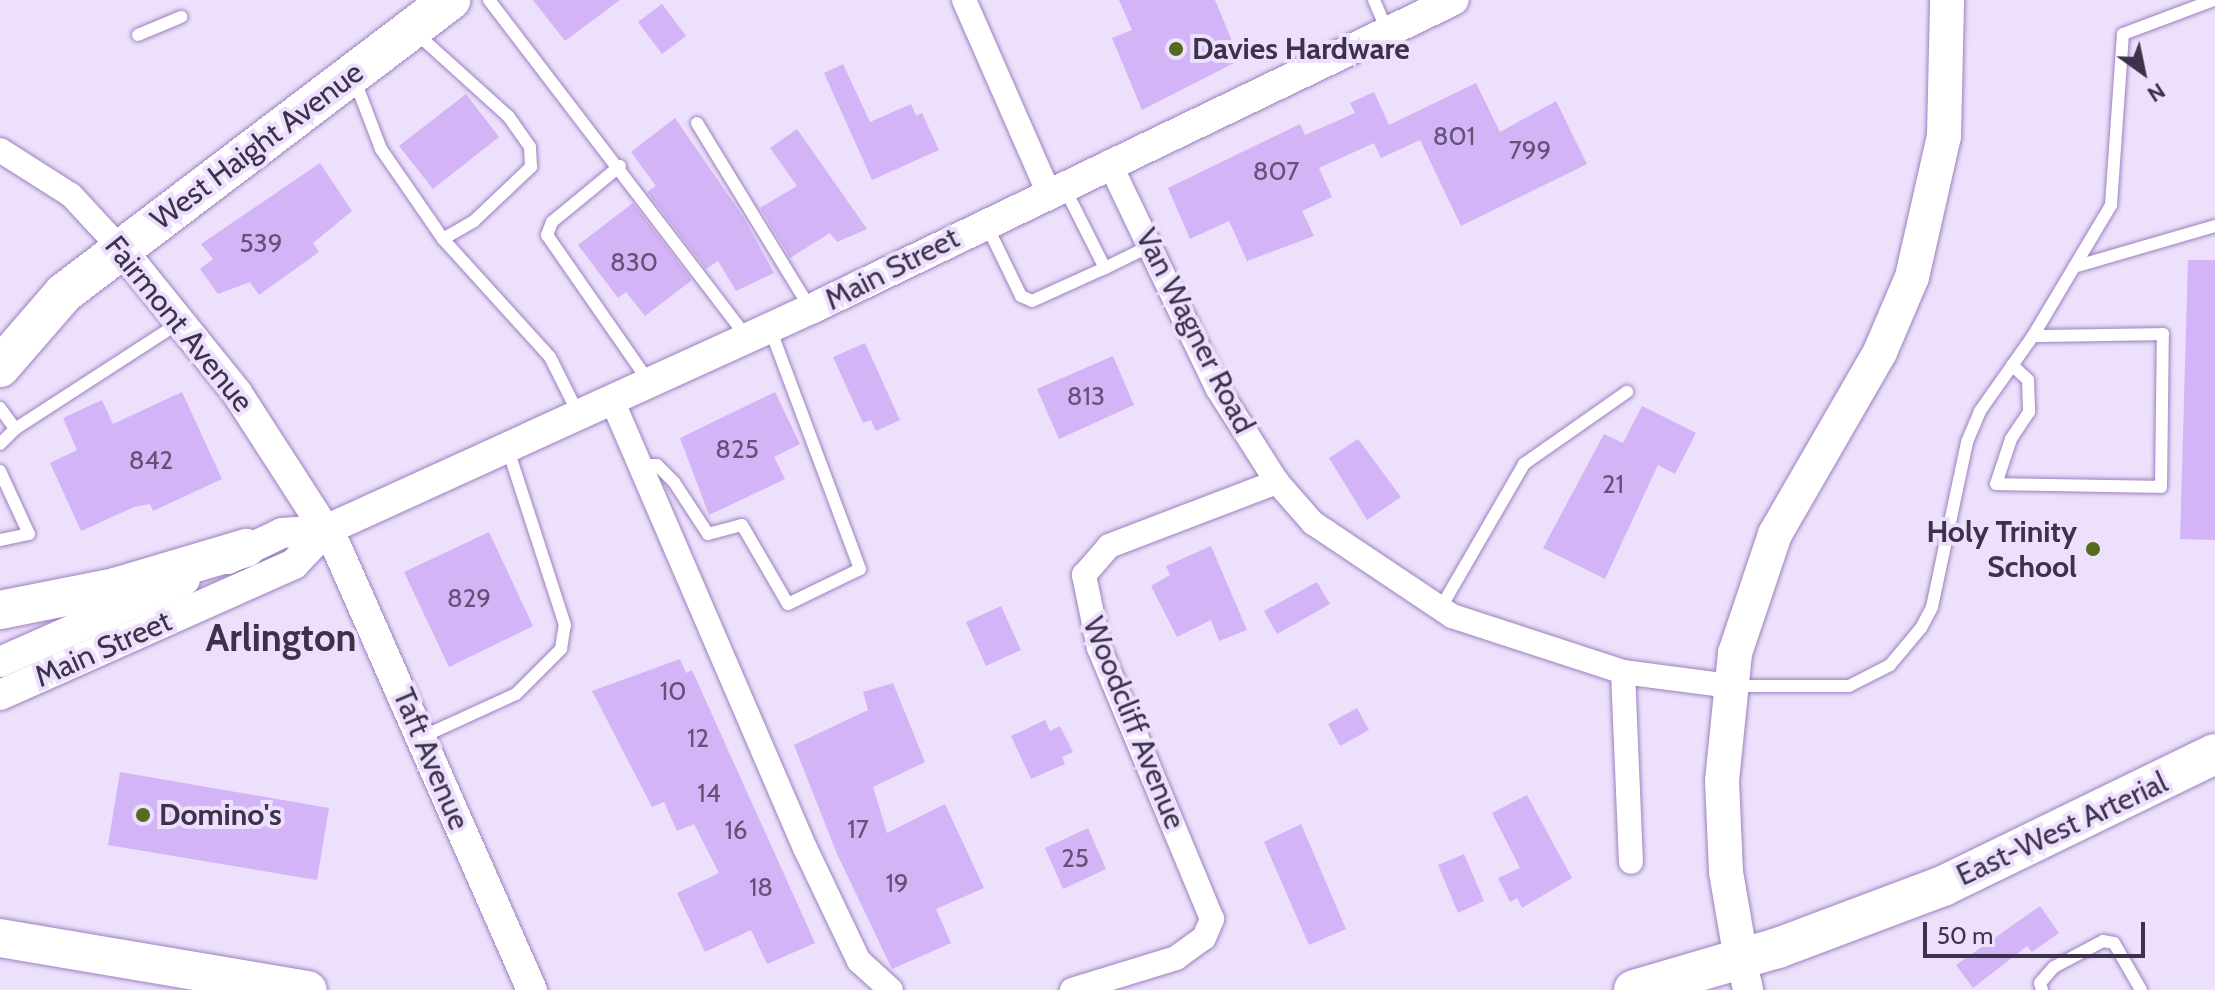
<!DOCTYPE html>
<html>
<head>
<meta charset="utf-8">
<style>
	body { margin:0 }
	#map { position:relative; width:2215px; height:990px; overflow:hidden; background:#ece0fc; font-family:Cabin,sans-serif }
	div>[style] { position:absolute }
	.building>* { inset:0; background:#d3b4f6 }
	.roads { filter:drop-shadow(0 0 2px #9e80bf) drop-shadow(0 0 2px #9e80bf) }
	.service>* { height:12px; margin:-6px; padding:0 6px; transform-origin:6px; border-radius:6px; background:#fff }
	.minor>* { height:24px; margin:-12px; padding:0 12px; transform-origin:12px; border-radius:12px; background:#fff }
	.tertiary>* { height:30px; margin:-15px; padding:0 15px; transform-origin:15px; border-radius:15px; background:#fff }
	.secondary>* { height:34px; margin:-17px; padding:0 17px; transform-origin:17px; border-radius:17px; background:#fff }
	.primary>* { height:38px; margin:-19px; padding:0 19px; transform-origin:19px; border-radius:19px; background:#fff }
	.trunk>* { height:40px; margin:-20px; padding:0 20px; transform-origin:20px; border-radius:20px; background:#fff }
	.dots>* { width:22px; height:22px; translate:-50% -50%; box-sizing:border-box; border:4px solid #ece0fc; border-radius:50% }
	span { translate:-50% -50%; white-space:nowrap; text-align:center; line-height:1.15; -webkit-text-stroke:8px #ece0fc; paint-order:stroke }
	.number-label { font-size:26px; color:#635276 }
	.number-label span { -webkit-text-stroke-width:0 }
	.poi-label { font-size:30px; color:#3e314c; font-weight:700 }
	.left { translate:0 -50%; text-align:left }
	.right { translate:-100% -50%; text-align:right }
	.street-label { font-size:30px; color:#3e314c }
	.district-label { font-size:38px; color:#3e314c; font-weight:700 }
	.north { position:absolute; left:2103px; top:32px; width:80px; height:80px; -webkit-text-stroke:6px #ece0fc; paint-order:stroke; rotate:147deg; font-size:22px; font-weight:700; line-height:32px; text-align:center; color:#3e314c }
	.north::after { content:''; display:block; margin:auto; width:28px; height:36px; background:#3e314c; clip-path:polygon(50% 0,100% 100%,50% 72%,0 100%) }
	.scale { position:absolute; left:1923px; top:922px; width:222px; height:36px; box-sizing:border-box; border:4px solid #3e314c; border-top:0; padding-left:10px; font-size:24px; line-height:28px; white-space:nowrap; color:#3e314c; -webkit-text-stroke:6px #ece0fc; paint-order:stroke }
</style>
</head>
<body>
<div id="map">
	<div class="building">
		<i style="clip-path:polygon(533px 0,620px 0,565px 41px)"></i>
		<i style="clip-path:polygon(1119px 0,1215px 0,1240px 60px,1142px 110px,1112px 38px,1132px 30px)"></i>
		<i style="clip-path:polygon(662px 4px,686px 36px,662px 54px,638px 22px)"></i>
		<i style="clip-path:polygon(843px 64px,870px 122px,911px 104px,916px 116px,922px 113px,939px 150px,872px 180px,824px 73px)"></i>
		<i style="clip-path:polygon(1476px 83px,1500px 132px,1556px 101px,1587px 164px,1461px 226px,1420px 140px,1381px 158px,1374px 143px,1319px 168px,1332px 197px,1302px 211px,1314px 236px,1247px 261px,1229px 221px,1190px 239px,1168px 188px,1300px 124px,1305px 135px,1355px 113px,1350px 103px,1374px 92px,1389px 125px)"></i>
		<i style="clip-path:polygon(466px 94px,499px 137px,433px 189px,399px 146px)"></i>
		<i style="clip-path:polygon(675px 118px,744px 218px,774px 273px,736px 291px,718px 261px,706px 269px,647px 192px,656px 186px,631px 152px)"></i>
		<i style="clip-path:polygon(797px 129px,867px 229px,837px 242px,830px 233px,790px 258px,760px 208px,797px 186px,770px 148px)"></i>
		<i style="clip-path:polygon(320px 163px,352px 211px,313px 243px,319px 252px,259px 295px,250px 282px,218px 294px,200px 269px,213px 259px,201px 244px)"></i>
		<i style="clip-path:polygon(633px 203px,692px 280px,645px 316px,626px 292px,618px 298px,578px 245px)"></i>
		<i style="clip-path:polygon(2188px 260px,2215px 260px,2215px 540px,2180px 539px)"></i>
		<i style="clip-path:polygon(865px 343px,900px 420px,876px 431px,871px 420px,863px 423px,833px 357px)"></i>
		<i style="clip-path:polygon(1113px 356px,1134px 405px,1059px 439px,1037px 389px)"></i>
		<i style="clip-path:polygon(182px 392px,222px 479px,153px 511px,150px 504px,134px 507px,81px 531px,50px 463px,77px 450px,63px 418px,102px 400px,113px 424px)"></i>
		<i style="clip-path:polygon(775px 392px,800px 444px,774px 457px,785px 479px,709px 515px,680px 438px)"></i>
		<i style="clip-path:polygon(1642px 406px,1696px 433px,1675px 474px,1658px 465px,1605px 579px,1543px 548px,1604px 434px,1623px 443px)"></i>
		<i style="clip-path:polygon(1358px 439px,1401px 497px,1367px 520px,1329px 458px)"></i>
		<i style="clip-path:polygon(489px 532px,533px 626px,449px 667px,404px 572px)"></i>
		<i style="clip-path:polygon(1211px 546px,1247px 630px,1219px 641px,1211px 620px,1177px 637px,1151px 586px,1170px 575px,1166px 566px)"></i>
		<i style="clip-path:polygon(1317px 582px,1330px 604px,1277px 634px,1264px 611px)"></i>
		<i style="clip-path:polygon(1001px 606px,1021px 650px,986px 666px,966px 622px)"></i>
		<i style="clip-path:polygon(680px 659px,686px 673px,692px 670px,815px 943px,767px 964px,751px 930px,705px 952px,677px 893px,719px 873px,694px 824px,677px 831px,664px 802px,652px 807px,592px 691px)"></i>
		<i style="clip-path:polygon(893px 683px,925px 762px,873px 787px,887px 833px,945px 804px,984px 888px,936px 909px,951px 943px,892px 969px,837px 854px,794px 745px,868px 710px,863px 692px)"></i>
		<i style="clip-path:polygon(1357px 708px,1369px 730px,1340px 746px,1328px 724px)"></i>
		<i style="clip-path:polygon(1045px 720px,1050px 731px,1060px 726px,1073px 752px,1062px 757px,1065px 764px,1031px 779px,1011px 736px)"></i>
		<i style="clip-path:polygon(120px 772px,329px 808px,317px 880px,108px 845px)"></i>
		<i style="clip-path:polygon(1527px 795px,1572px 878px,1522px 908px,1517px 898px,1510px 902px,1498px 878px,1520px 868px,1492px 813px)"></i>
		<i style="clip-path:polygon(1301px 824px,1346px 929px,1309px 945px,1264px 842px)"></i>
		<i style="clip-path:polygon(1088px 828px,1106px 869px,1063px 889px,1045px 848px)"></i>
		<i style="clip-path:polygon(1464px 854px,1484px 901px,1458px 913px,1438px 865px)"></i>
		<i style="clip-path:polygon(2040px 906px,2059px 933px,2032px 952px,2027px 946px,1973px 988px,1956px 965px)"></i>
	</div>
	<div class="roads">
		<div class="service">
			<i style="left:489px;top:0;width:425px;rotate:52.6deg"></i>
			<i style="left:1374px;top:0;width:33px;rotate:67deg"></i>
			<i style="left:138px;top:35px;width:47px;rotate:-22.7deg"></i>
			<i style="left:355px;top:81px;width:73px;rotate:69.1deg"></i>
			<i style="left:381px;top:149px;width:109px;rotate:55.4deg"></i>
			<i style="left:443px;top:239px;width:36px;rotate:-30deg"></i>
			<i style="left:474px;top:221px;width:79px;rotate:-43.5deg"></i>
			<i style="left:531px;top:167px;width:20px;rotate:-93deg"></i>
			<i style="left:530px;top:147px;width:37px;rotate:-125deg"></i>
			<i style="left:509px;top:117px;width:127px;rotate:-137.9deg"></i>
			<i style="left:697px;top:123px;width:217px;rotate:58.6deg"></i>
			<i style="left:620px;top:166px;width:88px;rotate:140.5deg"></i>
			<i style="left:552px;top:222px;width:14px;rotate:111deg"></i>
			<i style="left:547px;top:235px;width:179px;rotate:55.2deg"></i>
			<i style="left:1064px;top:187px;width:91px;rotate:63.2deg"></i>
			<i style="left:1105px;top:268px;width:50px;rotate:-26.1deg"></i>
			<i style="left:986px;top:224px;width:80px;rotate:64.1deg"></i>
			<i style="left:1021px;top:296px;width:12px;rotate:24deg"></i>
			<i style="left:1032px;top:301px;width:80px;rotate:-24.3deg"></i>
			<i style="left:443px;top:239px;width:159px;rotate:47.8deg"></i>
			<i style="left:550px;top:357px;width:65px;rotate:63.4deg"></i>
			<i style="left:2077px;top:266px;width:144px;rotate:-16.2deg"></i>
			<i style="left:2012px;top:365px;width:22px;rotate:43deg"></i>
			<i style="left:2028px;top:380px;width:32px;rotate:88deg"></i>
			<i style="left:2029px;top:412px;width:32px;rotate:124deg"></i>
			<i style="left:2011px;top:439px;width:47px;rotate:108.4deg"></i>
			<i style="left:1996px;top:484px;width:165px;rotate:1deg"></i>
			<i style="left:2161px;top:487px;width:153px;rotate:-89.3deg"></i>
			<i style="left:2163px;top:334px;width:130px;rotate:179.1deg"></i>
			<i style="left:0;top:408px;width:26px;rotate:54deg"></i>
			<i style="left:15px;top:429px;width:195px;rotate:-32.9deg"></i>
			<i style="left:0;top:444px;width:21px;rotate:-45deg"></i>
			<i style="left:640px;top:465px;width:17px"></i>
			<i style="left:657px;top:465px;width:24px;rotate:45deg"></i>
			<i style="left:674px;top:482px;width:62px;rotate:56.8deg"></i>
			<i style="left:708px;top:534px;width:35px;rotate:-15deg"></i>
			<i style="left:742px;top:525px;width:91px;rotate:59.8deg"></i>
			<i style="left:788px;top:604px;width:80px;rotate:-25.9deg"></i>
			<i style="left:860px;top:569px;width:257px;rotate:-110.5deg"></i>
			<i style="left:0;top:471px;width:69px;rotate:65.3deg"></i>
			<i style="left:29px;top:534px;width:30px;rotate:168deg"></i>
			<i style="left:1440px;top:609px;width:168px;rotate:-59.9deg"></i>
			<i style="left:1524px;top:464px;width:126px;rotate:-35deg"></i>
			<i style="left:1732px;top:686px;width:117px"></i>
			<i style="left:1849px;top:686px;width:46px;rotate:-27.1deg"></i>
			<i style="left:1890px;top:665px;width:48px;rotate:-50deg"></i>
			<i style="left:1921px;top:628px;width:24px;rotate:-62deg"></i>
			<i style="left:1932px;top:607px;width:169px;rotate:-78deg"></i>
			<i style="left:1967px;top:442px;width:34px;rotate:-67deg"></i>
			<i style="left:1980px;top:411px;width:92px;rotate:-54.8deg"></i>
			<i style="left:2033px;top:336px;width:152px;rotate:-59.2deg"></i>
			<i style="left:2111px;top:205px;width:171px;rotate:-86deg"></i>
			<i style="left:2123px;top:34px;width:97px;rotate:-20.5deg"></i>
			<i style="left:422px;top:737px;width:103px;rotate:-24.6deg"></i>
			<i style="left:516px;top:694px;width:64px;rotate:-45deg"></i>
			<i style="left:561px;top:649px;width:24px;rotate:-81deg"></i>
			<i style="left:565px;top:625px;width:187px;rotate:-108deg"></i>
			<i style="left:2042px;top:990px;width:7px;rotate:-106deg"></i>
			<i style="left:2040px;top:983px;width:21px;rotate:-49deg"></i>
			<i style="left:2054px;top:967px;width:55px;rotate:-28deg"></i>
			<i style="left:2103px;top:941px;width:11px;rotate:10deg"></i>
			<i style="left:2114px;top:943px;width:54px;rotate:60.1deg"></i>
		</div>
		<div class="minor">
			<i style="left:964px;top:0;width:209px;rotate:66.3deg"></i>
			<i style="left:0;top:150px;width:84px;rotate:32.4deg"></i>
			<i style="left:71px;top:195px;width:74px;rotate:47.2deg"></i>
			<i style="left:1109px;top:162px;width:252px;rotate:64.4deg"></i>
			<i style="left:1218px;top:389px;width:110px;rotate:57.6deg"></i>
			<i style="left:1277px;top:482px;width:55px;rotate:48.7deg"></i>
			<i style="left:1313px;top:523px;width:167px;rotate:33.8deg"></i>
			<i style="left:1452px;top:616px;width:180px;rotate:18.1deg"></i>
			<i style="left:1623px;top:672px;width:107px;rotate:7.5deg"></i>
			<i style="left:612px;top:400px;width:488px;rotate:66.7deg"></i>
			<i style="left:805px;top:848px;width:125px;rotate:64.5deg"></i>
			<i style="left:859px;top:961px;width:43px;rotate:42.2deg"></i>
			<i style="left:1623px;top:672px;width:190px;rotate:87.6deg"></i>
			<i style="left:1072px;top:990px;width:109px;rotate:-17.1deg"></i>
			<i style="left:1176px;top:958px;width:34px;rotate:-36deg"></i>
			<i style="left:1204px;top:938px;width:21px;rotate:-67deg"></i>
			<i style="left:1212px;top:919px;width:294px;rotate:-112.6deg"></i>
			<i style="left:1099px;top:648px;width:75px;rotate:-101.6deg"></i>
			<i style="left:1084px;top:575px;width:38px;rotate:-49deg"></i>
			<i style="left:1109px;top:546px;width:180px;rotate:-20.9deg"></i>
		</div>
		<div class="tertiary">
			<i style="left:121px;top:249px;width:185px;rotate:51.1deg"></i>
			<i style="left:237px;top:393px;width:184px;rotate:57.2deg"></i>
			<i style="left:337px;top:548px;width:483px;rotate:66.2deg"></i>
			<i style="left:228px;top:559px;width:60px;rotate:-25.7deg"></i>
			<i style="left:282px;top:533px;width:44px;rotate:-3.9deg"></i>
			<i style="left:326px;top:530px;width:533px;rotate:-24.5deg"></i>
			<i style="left:811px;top:309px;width:713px;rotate:-25.67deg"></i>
			<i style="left:0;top:662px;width:202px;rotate:-23.9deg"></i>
			<i style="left:0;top:695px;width:322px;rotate:-24deg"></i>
			<i style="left:294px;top:564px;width:47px;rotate:-46.7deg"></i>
			<i style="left:1741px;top:959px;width:32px;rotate:77deg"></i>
		</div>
		<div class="secondary">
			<i style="left:1741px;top:959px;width:88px;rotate:-99.8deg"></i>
			<i style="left:1726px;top:872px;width:91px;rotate:-92.5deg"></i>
			<i style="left:1722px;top:781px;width:129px;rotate:-84.2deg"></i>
			<i style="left:1735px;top:653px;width:126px;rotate:-71.4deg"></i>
			<i style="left:1775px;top:534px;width:210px;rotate:-60deg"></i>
			<i style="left:1880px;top:352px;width:82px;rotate:-66.9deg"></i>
			<i style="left:1912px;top:277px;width:145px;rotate:-77.2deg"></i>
			<i style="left:1944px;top:136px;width:136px;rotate:-88.7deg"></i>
		</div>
		<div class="primary">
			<i style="left:0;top:610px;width:117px;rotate:-11.3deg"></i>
			<i style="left:115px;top:587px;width:137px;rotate:-16.6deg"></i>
			<i style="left:0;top:938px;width:312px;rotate:9.6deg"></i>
		</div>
		<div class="trunk">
			<i style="left:0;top:367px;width:98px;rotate:-49.1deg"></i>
			<i style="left:64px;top:293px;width:485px;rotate:-37.2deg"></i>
			<i style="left:1634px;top:990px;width:150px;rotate:-16.3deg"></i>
			<i style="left:1778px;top:948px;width:176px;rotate:-20.6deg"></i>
			<i style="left:1943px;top:886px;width:302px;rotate:-25.9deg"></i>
		</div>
	</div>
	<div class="dots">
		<i style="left:1176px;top:49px;background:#526b1d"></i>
		<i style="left:2093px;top:549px;background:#526b1d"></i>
		<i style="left:143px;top:815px;background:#526b1d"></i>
	</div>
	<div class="number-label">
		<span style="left:1454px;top:137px">801</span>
		<span style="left:1530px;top:151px">799</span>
		<span style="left:1276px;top:172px">807</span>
		<span style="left:261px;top:244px">539</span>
		<span style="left:634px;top:263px">830</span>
		<span style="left:1086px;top:397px">813</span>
		<span style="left:737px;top:450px">825</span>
		<span style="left:151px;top:461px">842</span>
		<span style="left:1613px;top:485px">21</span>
		<span style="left:469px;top:599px">829</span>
		<span style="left:673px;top:692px">10</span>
		<span style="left:698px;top:739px">12</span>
		<span style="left:709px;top:794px">14</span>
		<span style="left:858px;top:830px">17</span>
		<span style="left:736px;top:831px">16</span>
		<span style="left:1075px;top:859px">25</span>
		<span style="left:897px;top:884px">19</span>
		<span style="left:761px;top:888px">18</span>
	</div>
	<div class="poi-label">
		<span class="left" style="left:1192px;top:49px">Davies Hardware</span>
		<span class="right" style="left:2077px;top:549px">Holy Trinity<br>School</span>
		<span class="left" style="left:159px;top:815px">Domino's</span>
	</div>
	<div class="street-label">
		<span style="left:257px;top:146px;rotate:-37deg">West Haight Avenue</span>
		<span style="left:892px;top:269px;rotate:-27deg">Main Street</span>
		<span style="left:179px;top:324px;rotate:51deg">Fairmont Avenue</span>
		<span style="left:1195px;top:331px;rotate:63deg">Van Wagner Road</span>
		<span style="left:103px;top:649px;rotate:-24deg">Main Street</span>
		<span style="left:1134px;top:723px;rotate:68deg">Woodcliff Avenue</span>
		<span style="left:431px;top:759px;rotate:67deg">Taft Avenue</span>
		<span style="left:2062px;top:829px;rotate:-25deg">East-West Arterial</span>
	</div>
	<div class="district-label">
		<span style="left:281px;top:638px">Arlington</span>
	</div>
	<div class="north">N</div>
	<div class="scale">50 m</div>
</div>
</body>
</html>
